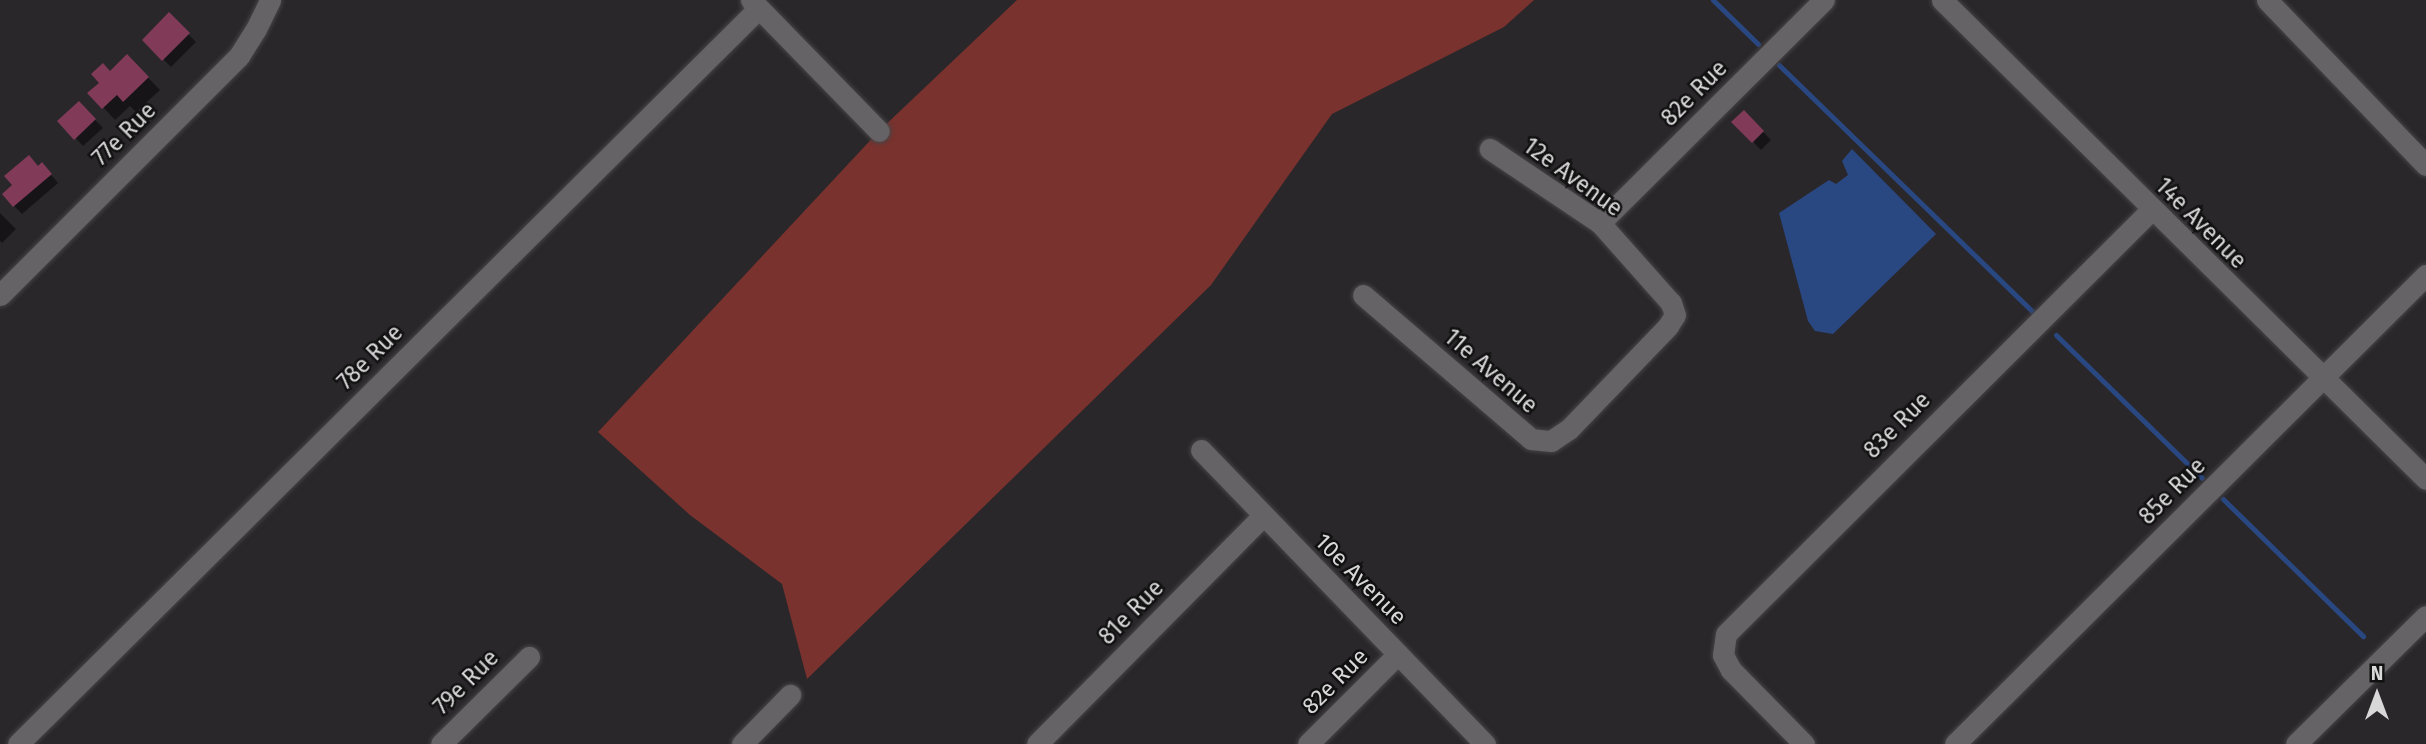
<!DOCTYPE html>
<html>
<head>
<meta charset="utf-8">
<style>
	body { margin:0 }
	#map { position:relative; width:2426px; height:744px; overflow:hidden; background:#2a272a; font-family:"Fira Sans",sans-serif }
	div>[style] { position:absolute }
	.green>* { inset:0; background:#79322e }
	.water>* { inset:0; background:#294781 }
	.shadow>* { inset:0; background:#0007 }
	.stream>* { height:5px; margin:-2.5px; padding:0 2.5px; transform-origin:2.5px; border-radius:2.5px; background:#294781 }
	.building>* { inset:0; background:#813a58 }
	.roads { filter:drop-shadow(0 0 2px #464446) drop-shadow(0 0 2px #464446) }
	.street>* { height:21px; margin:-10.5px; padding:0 10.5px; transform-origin:10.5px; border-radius:10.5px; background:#666366 }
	span { translate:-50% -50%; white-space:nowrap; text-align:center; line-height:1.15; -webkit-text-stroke:5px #121112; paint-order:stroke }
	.street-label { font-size:23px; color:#d9d8d9 }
	.north { position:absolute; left:2342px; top:660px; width:70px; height:70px; -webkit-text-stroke:5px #121112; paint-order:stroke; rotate:0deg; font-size:19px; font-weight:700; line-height:28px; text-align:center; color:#d9d8d9 }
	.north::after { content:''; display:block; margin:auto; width:24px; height:32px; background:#d9d8d9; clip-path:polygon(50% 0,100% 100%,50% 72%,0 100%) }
</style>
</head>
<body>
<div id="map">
	<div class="green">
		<i style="clip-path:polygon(1017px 0,1534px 0,1504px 27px,1332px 114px,1211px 285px,807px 679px,782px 584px,690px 515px,598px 432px,879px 131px)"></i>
	</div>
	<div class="water">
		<i style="clip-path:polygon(1852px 149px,1936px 234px,1833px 334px,1815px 331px,1808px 321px,1779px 213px,1829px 180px,1836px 184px,1848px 175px,1842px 161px)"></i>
	</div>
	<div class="shadow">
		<i style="clip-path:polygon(169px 15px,196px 42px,171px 67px,144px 40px)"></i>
		<i style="clip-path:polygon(127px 56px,160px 90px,136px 112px,130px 106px,115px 120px,90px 93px)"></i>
		<i style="clip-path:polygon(79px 103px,103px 128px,83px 146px,60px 121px)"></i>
		<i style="clip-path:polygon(1744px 112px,1771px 140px,1761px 150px,1734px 122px)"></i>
		<i style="clip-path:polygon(38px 167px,49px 172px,58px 183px,22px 214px,14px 206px)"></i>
		<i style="clip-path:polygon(0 213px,16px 229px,2px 243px,0 241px)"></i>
	</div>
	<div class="stream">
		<i style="left:1713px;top:0;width:63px;rotate:44.4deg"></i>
		<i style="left:1779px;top:65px;width:357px;rotate:44.2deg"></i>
		<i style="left:2056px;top:335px;width:204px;rotate:44.4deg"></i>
		<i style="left:2223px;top:499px;width:196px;rotate:44.4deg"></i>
	</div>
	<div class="building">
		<i style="clip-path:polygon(169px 12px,190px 33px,162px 61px,142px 40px)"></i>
		<i style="clip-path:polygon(127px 54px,149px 77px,123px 102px,117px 95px,102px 109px,87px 93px,99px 83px,91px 74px,103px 63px,110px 71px)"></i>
		<i style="clip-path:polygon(79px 101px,96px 119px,74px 140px,57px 121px)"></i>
		<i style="clip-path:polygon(1744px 110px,1764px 131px,1752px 143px,1731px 122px)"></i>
		<i style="clip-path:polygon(29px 155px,38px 166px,42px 162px,52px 174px,13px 207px,2px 194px,12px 185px,4px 176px)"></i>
	</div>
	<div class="roads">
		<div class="street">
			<i style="left:751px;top:0;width:183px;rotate:45.7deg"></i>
			<i style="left:1942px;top:0;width:681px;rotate:44.7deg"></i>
			<i style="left:2267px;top:0;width:229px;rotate:46.1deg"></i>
			<i style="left:1600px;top:223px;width:316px;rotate:-44.9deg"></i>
			<i style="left:0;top:295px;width:338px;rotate:-45deg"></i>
			<i style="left:239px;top:56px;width:32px;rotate:-58deg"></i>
			<i style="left:256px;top:29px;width:32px;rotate:-64deg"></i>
			<i style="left:1363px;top:295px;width:221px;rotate:40.6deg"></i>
			<i style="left:1531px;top:439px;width:20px;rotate:6deg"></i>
			<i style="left:1551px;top:441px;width:22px;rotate:-34deg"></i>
			<i style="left:1569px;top:429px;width:143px;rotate:-46.1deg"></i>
			<i style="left:1668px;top:326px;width:13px;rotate:-58deg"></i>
			<i style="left:1675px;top:315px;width:13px;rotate:-108deg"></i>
			<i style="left:1671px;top:303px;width:107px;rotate:-131.6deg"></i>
			<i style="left:1600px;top:223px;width:133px;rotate:-146.1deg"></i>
			<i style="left:1201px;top:450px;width:409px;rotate:46deg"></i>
			<i style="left:18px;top:744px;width:1044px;rotate:-44.81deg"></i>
			<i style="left:441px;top:744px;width:124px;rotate:-44.7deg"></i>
			<i style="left:742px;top:744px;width:69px;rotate:-45.6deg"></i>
			<i style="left:1037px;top:744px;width:320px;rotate:-45.3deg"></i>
			<i style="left:1308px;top:744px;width:127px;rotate:-45deg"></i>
			<i style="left:1804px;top:744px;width:104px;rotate:-134.6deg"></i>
			<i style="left:1731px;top:670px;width:17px;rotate:-118deg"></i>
			<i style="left:1723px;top:655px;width:21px;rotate:-82deg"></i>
			<i style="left:1726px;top:634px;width:600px;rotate:-44.93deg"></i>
			<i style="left:1955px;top:744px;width:665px;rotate:-44.88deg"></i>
			<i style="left:2296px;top:744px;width:182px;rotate:-44.6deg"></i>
		</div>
	</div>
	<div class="street-label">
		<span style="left:1694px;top:93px;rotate:-45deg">82e Rue</span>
		<span style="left:124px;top:134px;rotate:-45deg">77e Rue</span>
		<span style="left:1573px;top:177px;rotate:36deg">12e Avenue</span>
		<span style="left:2201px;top:223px;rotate:45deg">14e Avenue</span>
		<span style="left:370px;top:357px;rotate:-45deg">78e Rue</span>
		<span style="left:1491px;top:371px;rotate:41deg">11e Avenue</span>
		<span style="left:1897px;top:425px;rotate:-45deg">83e Rue</span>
		<span style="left:2172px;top:491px;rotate:-45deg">85e Rue</span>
		<span style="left:1361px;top:579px;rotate:45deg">10e Avenue</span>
		<span style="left:1131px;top:612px;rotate:-45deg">81e Rue</span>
		<span style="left:1335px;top:681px;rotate:-45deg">82e Rue</span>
		<span style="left:466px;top:682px;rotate:-45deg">79e Rue</span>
	</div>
	<div class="north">N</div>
</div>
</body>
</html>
